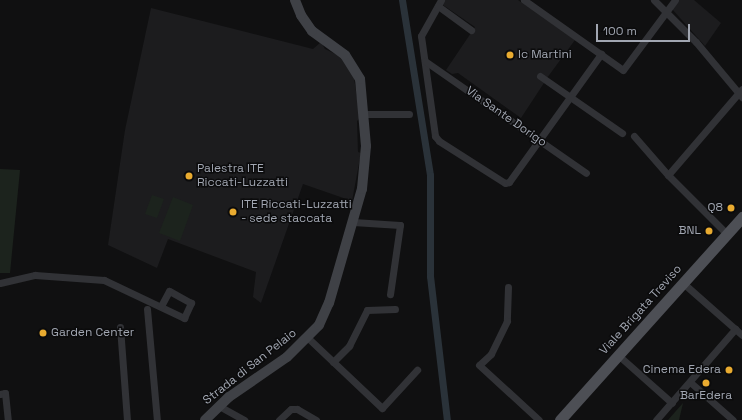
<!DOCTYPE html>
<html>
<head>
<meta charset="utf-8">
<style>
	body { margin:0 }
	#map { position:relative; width:742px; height:420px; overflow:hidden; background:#101011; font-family:"Space Grotesk",sans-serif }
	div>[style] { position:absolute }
	.built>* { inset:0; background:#1c1c1e }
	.green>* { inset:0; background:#1c231d }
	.canal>* { height:7px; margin:-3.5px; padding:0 3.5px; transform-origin:3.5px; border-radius:3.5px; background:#2a3239 }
	.street>* { height:7px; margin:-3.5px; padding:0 3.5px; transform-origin:3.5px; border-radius:3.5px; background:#313236 }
	.secondary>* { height:10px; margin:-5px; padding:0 5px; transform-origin:5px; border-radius:5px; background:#3f4146 }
	.primary>* { height:11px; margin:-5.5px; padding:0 5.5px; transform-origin:5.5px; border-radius:5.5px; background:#4d4f55 }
	.dots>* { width:11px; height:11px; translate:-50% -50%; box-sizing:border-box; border:2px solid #0b0b0c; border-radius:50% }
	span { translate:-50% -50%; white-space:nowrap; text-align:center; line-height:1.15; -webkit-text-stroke:3px #0b0b0c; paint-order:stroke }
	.poi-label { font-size:12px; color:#a1a6b1 }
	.left { translate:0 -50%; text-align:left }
	.right { translate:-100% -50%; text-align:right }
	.street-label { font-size:12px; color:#a1a6b1 }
	.scale { position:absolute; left:596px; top:24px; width:94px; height:18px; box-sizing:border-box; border:2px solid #a1a6b1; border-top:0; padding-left:5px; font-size:12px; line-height:14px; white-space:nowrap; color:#a1a6b1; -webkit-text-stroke:3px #0b0b0c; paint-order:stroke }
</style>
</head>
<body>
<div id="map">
	<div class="built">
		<i style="clip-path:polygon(443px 0,518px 0,575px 40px,547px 78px,565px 97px,544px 83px,521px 118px,458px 73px,452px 74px,446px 70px,475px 27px,443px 5px)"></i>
		<i style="clip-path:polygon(678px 0,694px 0,721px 23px,705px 46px,672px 9px)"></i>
		<i style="clip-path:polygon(151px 8px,313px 49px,321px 42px,325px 49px,346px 59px,354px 78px,360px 118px,357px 121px,358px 152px,361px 153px,352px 201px,303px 184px,261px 303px,253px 297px,256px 272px,168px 239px,157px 268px,108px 245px,125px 130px)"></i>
	</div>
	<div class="green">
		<i style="clip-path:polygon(0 169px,20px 170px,10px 273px,0 273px)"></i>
		<i style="clip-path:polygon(152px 195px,164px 199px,157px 218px,145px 214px)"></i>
		<i style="clip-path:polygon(173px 197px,193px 205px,180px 241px,159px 233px)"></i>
		<i style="clip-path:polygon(683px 403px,679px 420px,668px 420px)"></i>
	</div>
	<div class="canal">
		<i style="left:402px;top:0;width:177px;rotate:80.9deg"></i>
		<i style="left:430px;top:175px;width:101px;rotate:90deg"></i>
		<i style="left:430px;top:276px;width:145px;rotate:83.3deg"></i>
	</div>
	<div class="street">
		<i style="left:441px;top:0;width:41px;rotate:119.1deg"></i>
		<i style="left:421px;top:36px;width:101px;rotate:82deg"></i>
		<i style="left:435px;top:136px;width:6px;rotate:51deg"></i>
		<i style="left:439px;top:141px;width:78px;rotate:32.5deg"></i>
		<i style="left:505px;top:183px;width:4px;rotate:-14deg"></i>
		<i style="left:509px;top:182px;width:158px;rotate:-54.3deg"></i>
		<i style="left:524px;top:0;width:121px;rotate:35.3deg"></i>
		<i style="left:623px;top:70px;width:87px;rotate:-53.4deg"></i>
		<i style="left:654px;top:0;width:59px;rotate:45deg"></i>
		<i style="left:696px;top:42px;width:72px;rotate:50.1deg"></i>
		<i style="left:438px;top:6px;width:41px;rotate:36deg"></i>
		<i style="left:425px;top:61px;width:196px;rotate:34.8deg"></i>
		<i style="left:540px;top:76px;width:100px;rotate:34.8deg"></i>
		<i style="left:365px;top:114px;width:44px"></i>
		<i style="left:634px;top:136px;width:52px;rotate:48.9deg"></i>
		<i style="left:668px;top:175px;width:83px;rotate:45deg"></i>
		<i style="left:668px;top:175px;width:113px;rotate:-49.3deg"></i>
		<i style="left:353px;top:222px;width:47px;rotate:3.7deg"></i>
		<i style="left:400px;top:225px;width:70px;rotate:98.2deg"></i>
		<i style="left:0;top:283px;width:36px;rotate:-13deg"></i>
		<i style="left:35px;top:275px;width:69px;rotate:4.1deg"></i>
		<i style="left:104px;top:280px;width:89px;rotate:25.4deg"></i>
		<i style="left:184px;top:318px;width:17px;rotate:-65deg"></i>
		<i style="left:191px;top:303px;width:25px;rotate:-151deg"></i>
		<i style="left:169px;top:291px;width:17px;rotate:118deg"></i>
		<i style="left:683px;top:283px;width:79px;rotate:41.4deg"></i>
		<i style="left:508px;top:287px;width:34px;rotate:92deg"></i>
		<i style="left:507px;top:321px;width:37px;rotate:116deg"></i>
		<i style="left:491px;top:354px;width:16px;rotate:137deg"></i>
		<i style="left:479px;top:365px;width:81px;rotate:42.5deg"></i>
		<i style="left:147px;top:309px;width:111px;rotate:84.9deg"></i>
		<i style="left:120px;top:327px;width:93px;rotate:85.7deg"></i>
		<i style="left:308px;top:338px;width:102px;rotate:43.4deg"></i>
		<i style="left:382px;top:408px;width:52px;rotate:-47.4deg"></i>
		<i style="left:618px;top:355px;width:72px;rotate:41.6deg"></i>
		<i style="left:333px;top:362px;width:23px;rotate:-45deg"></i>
		<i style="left:349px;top:346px;width:40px;rotate:-63.4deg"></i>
		<i style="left:367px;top:310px;width:28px;rotate:-2deg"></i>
		<i style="left:690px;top:382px;width:57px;rotate:41.5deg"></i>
		<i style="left:0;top:394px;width:5px;rotate:-11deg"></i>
		<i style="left:5px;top:393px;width:27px;rotate:84deg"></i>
		<i style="left:219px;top:406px;width:29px;rotate:29deg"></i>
		<i style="left:279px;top:420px;width:16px;rotate:-43deg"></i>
		<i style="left:291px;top:409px;width:6px"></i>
		<i style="left:297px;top:409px;width:22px;rotate:30deg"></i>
		<i style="left:656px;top:420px;width:121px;rotate:-49deg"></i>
	</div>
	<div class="secondary">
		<i style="left:205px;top:420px;width:33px;rotate:-44deg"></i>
		<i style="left:229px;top:397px;width:70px;rotate:-34.6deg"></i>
		<i style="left:287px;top:357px;width:45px;rotate:-45deg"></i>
		<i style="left:319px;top:325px;width:24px;rotate:-66deg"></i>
		<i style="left:329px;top:303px;width:119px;rotate:-73.9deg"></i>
		<i style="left:362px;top:189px;width:43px;rotate:-84.7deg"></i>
		<i style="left:366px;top:146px;width:67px;rotate:-95.1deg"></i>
		<i style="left:360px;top:79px;width:28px;rotate:-122deg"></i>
		<i style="left:345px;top:55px;width:41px;rotate:-144deg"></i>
		<i style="left:312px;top:31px;width:19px;rotate:-125deg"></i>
		<i style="left:301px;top:15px;width:16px;rotate:-112deg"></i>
	</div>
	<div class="primary">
		<i style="left:560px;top:420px;width:273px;rotate:-48.1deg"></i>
	</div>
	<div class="dots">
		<i style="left:510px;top:55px;background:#e9ab30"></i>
		<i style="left:189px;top:176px;background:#e9ab30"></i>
		<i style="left:731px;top:208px;background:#e9ab30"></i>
		<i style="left:233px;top:212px;background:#e9ab30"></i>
		<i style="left:709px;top:231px;background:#e9ab30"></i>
		<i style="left:43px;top:333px;background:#e9ab30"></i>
		<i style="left:729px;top:370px;background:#e9ab30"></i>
		<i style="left:706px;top:383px;background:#e9ab30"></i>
	</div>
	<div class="poi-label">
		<span class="left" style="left:518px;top:55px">Ic Martini</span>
		<span class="left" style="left:197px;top:176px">Palestra ITE<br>Riccati-Luzzatti</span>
		<span class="left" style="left:241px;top:212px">ITE Riccati-Luzzatti<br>- sede staccata</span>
		<span class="right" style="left:723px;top:208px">Q8</span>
		<span class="right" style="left:701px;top:231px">BNL</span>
		<span class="left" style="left:51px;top:333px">Garden Center</span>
		<span class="right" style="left:721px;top:370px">Cinema Edera</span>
		<span style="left:706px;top:396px">BarEdera</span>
	</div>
	<div class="street-label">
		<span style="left:506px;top:117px;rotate:35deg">Via Sante Dorigo</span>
		<span style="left:641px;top:310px;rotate:-48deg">Viale Brigata Treviso</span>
		<span style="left:250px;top:367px;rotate:-38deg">Strada di San Pelaio</span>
	</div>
	<div class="scale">100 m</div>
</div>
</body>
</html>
